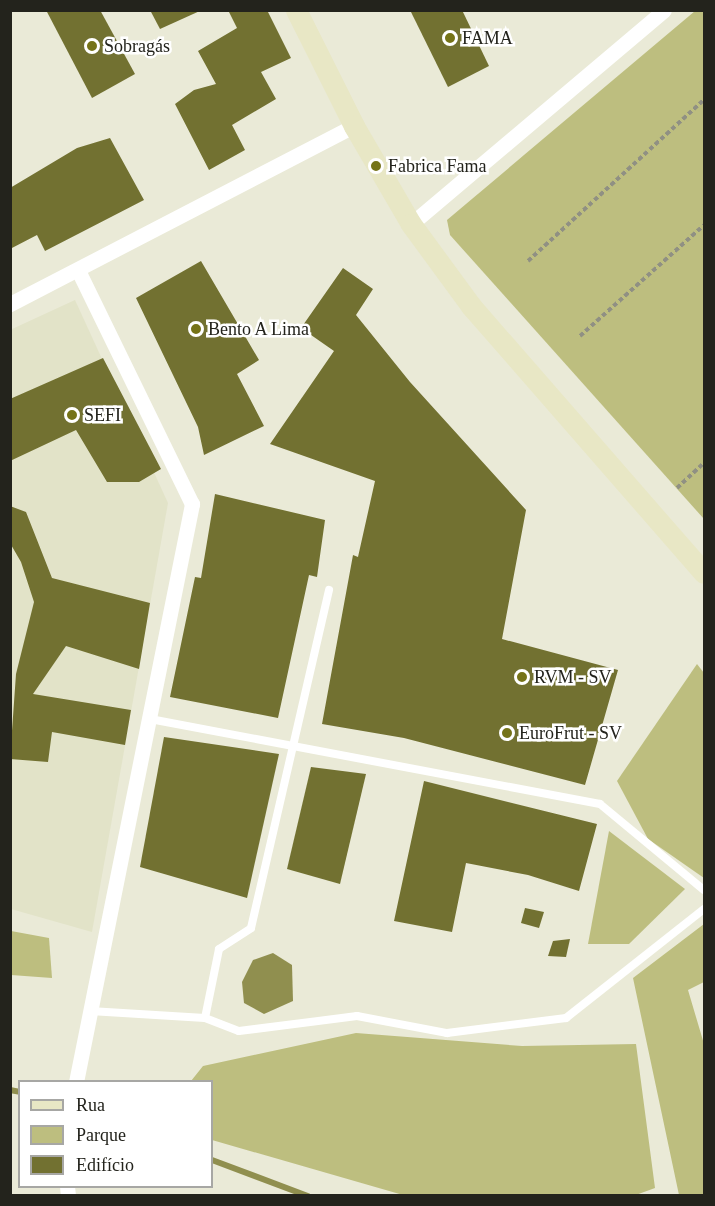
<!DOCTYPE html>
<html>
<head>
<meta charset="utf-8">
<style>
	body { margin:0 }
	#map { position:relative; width:715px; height:1206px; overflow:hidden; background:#eaead7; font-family:"Times New Roman",serif }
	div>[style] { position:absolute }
	.built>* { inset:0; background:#e2e3c8 }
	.green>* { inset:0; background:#bdbe7f }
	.water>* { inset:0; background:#908f4f }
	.stream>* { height:6px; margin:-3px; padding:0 3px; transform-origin:3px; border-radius:3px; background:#908f4f }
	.building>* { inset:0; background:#727131 }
	.path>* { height:4px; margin-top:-2px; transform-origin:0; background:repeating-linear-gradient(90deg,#909083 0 4.5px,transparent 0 7.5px) }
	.service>* { height:8px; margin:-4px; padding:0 4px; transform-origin:4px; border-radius:4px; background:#fff }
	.minor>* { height:15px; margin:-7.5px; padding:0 7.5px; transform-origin:7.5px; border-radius:7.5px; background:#fff }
	.secondary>* { height:21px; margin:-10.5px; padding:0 10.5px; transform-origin:10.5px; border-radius:10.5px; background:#e8e7c5 }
	.dots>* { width:16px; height:16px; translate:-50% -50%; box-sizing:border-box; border:3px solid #fff; border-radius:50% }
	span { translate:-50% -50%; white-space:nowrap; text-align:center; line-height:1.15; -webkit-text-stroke:5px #fff; paint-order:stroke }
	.poi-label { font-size:18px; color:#23231c }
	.left { translate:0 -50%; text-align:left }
	.frame { position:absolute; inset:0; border:12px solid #23231c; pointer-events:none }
	.legend { position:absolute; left:18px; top:1080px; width:195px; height:108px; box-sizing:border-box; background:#fff; border:2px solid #a7a7a4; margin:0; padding:8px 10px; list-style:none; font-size:18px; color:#23231c }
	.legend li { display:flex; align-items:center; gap:12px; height:30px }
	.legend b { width:30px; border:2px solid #a7a7a4 }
</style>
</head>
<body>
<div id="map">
	<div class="built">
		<i style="clip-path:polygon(75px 300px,168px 503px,92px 932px,11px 909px,10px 330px)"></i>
	</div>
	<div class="green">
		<i style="clip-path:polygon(695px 11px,704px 11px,704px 519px,450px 235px,447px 220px)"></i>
		<i style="clip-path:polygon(697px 664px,704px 673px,704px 878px,648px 839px,617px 781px)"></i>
		<i style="clip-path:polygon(609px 831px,685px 889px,629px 944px,588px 944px)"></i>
		<i style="clip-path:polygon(704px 924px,704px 982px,688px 990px,704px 1044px,704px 1195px,679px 1195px,633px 978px)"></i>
		<i style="clip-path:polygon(11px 931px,49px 938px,52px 978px,11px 975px)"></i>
		<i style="clip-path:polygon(356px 1033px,522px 1046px,636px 1044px,655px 1188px,633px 1196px,403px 1195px,212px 1140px,212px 1082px,191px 1081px,203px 1066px)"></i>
	</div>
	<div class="water">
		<i style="clip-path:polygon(273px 953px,292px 965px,293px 1001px,264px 1014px,244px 1003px,242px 982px,253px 960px)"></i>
	</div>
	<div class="stream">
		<i style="left:10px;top:1090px;width:10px;rotate:11deg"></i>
		<i style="left:212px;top:1160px;width:103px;rotate:20.6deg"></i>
	</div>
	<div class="building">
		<i style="clip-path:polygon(46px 10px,100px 10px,135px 74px,92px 98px)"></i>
		<i style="clip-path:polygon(150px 10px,202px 10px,160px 29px)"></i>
		<i style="clip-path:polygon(228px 10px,267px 10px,291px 58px,261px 72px,276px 99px,232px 125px,245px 150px,209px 170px,175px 104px,194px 90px,216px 84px,198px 51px,237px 28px)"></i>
		<i style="clip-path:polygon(410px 10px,462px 10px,489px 66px,448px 87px)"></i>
		<i style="clip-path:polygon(110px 138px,144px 200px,45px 251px,37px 235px,10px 249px,10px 188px,77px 148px)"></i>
		<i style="clip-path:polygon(201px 261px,259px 360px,237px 374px,264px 426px,204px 455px,198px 427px,136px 298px)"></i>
		<i style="clip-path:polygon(343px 268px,373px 289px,356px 315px,410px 382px,526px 510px,502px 639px,618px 670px,585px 785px,404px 738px,322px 724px,353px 555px,358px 557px,375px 481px,270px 444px,334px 351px,301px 328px)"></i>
		<i style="clip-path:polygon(103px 358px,161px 469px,139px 482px,107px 482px,76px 430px,10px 461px,10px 399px)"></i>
		<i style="clip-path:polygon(215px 494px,325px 520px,317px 577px,309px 575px,278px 718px,170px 697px,195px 577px,201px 578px)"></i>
		<i style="clip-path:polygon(10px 506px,26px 512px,52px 578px,150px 603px,139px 669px,66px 646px,33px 694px,131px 710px,125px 745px,52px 732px,48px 762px,10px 759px,16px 674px,34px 602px,21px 562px,10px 543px)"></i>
		<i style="clip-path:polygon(164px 737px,279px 754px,247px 898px,140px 867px)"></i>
		<i style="clip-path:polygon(311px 767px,366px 774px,340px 884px,287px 869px)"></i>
		<i style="clip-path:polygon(424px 781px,597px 824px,579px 891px,528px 875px,466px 863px,452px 932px,394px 921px)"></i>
		<i style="clip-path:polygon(525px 908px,544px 912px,539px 928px,521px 923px)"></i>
		<i style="clip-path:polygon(570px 939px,566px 957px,548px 956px,553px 941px)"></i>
	</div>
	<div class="path">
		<i style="left:528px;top:261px;width:239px;rotate:-42.5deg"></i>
		<i style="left:580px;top:336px;width:166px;rotate:-41.8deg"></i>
		<i style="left:677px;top:488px;width:37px;rotate:-43deg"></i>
	</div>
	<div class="service">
		<i style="left:150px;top:719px;width:458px;rotate:10.7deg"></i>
		<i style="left:600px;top:804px;width:135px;rotate:39.6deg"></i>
		<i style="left:90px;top:1011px;width:115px;rotate:3.5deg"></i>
		<i style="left:205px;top:1018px;width:36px;rotate:21deg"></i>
		<i style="left:239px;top:1031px;width:119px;rotate:-7.2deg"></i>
		<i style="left:357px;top:1016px;width:92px;rotate:10.7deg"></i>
		<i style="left:447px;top:1033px;width:120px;rotate:-7.2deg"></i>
		<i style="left:566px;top:1018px;width:176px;rotate:-38.3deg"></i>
		<i style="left:205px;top:1018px;width:70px;rotate:-78.5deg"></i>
		<i style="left:219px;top:949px;width:38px;rotate:-33deg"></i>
		<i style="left:251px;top:928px;width:347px;rotate:-77deg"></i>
	</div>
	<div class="minor">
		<i style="left:411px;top:224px;width:331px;rotate:-40.2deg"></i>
		<i style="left:10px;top:304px;width:387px;rotate:-27.4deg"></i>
		<i style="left:76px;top:1082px;width:590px;rotate:-78.65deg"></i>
		<i style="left:192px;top:504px;width:260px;rotate:-116deg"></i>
		<i style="left:67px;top:1186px;width:10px;rotate:84deg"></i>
	</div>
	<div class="secondary">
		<i style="left:296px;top:10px;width:130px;rotate:63.4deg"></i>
		<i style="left:354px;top:126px;width:113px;rotate:59.8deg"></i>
		<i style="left:411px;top:224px;width:102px;rotate:53.8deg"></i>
		<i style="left:471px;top:306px;width:354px;rotate:48.9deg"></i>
	</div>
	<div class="dots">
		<i style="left:450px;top:38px;background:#757318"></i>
		<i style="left:92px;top:46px;background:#757318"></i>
		<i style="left:376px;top:166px;background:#757318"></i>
		<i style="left:196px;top:329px;background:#757318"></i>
		<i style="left:72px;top:415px;background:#757318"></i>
		<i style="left:522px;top:677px;background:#757318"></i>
		<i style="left:507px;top:733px;background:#757318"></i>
	</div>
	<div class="poi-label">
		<span class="left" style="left:462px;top:38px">FAMA</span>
		<span class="left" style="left:104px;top:46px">Sobragás</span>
		<span class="left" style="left:388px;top:166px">Fabrica Fama</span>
		<span class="left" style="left:208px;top:329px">Bento A Lima</span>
		<span class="left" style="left:84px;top:415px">SEFI</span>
		<span class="left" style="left:534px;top:677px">RVM - SV</span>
		<span class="left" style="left:519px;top:733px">EuroFrut - SV</span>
	</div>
	<div class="frame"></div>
	<ul class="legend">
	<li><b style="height:8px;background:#e8e7c5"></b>Rua</li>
	<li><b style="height:16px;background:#bdbe7f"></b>Parque</li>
	<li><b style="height:16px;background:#727131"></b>Edifício</li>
	</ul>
</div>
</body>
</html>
